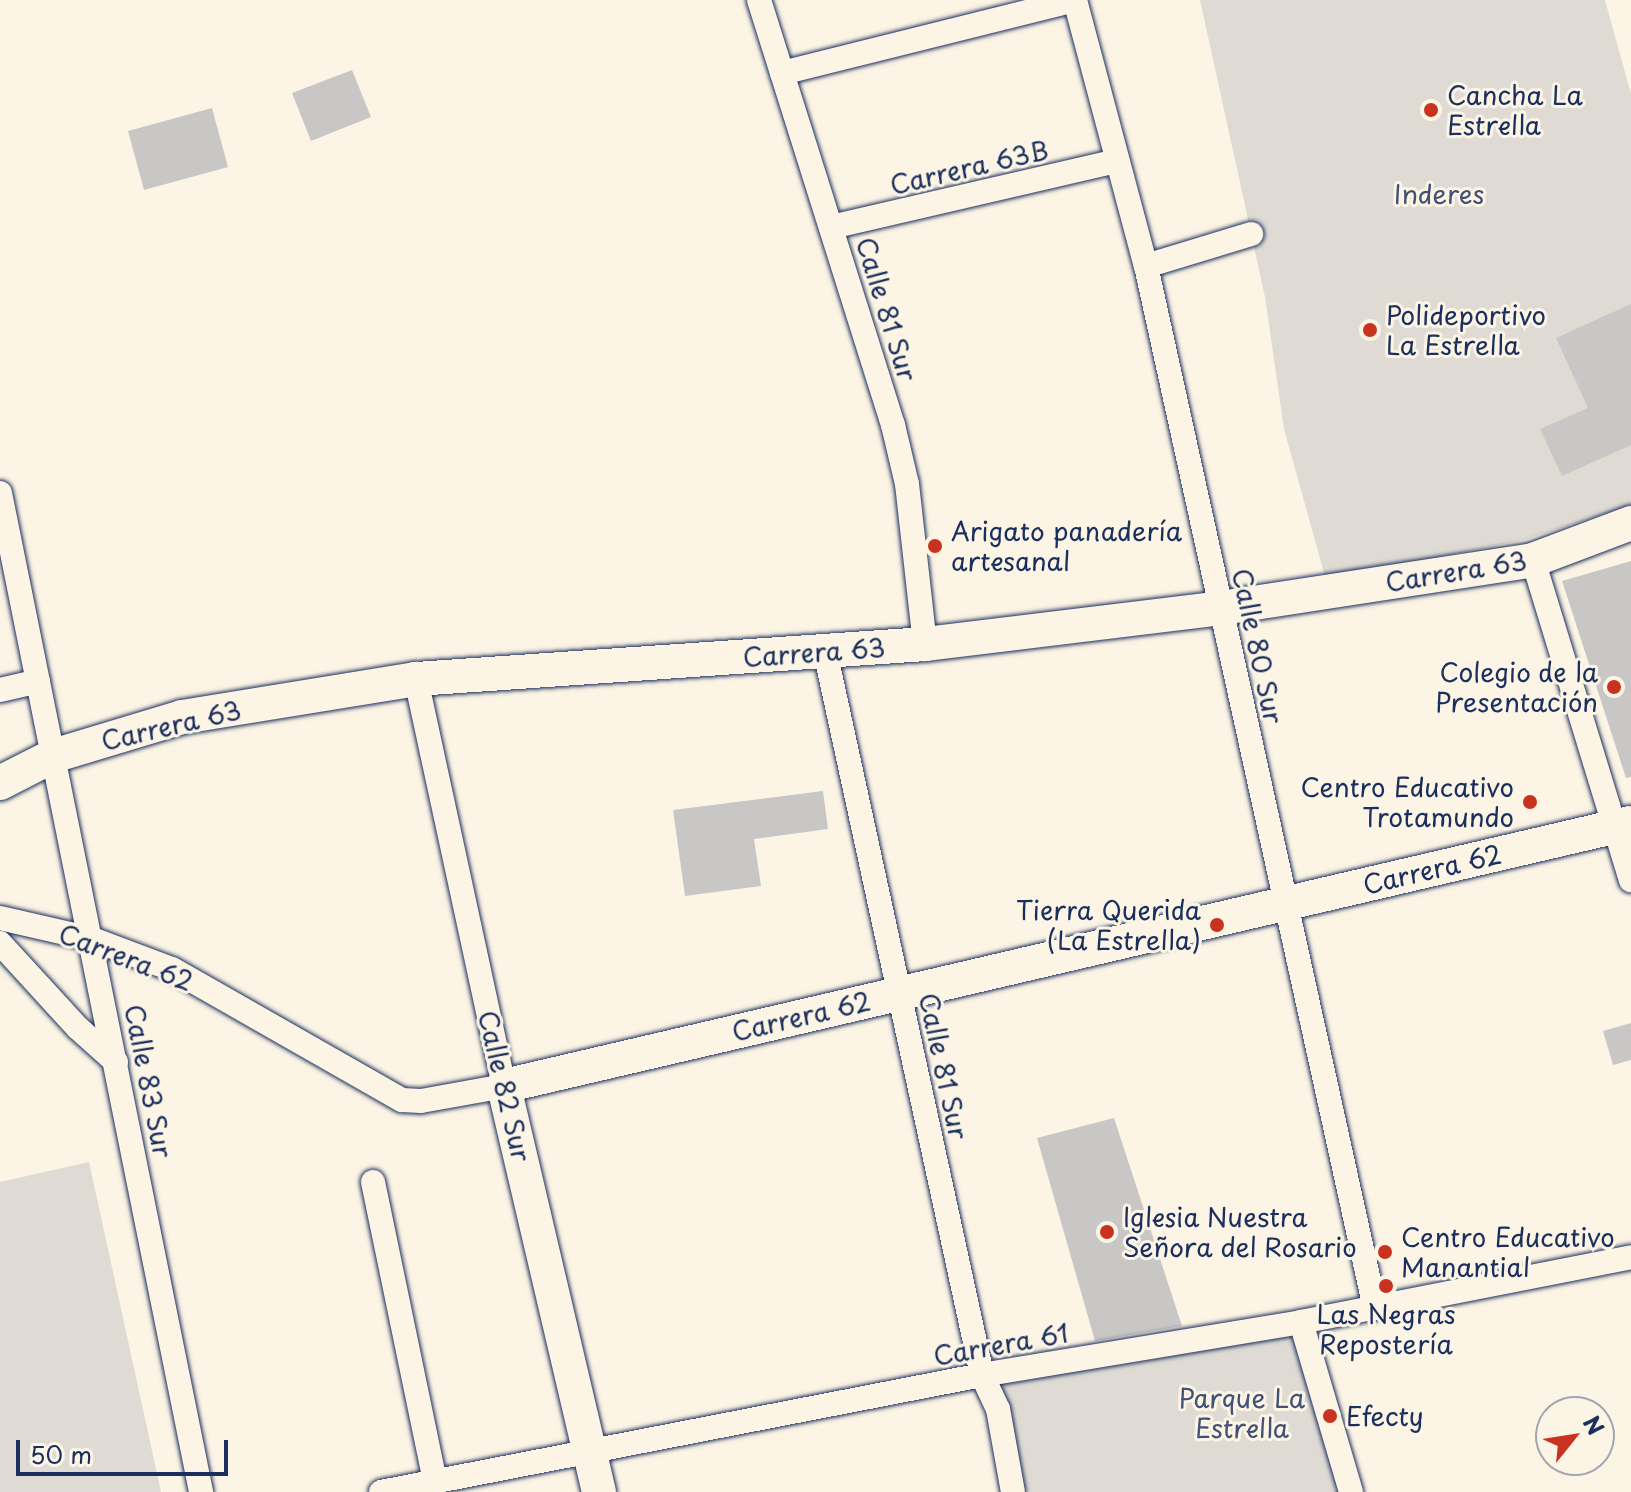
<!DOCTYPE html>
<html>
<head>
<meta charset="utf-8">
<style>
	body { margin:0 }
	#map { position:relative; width:1631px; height:1492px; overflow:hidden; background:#fcf5e5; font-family:"Playpen Sans",sans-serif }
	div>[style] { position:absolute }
	.green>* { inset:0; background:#dfdbd4 }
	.building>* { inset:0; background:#c8c7c6 }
	.roads { filter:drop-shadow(0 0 2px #1b2f5e) drop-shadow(0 0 2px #1b2f5e) }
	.street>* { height:24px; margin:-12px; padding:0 12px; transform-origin:12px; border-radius:12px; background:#fcf5e5 }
	.secondary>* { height:34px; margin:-17px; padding:0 17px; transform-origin:17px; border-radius:17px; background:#fcf5e5 }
	.dots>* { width:22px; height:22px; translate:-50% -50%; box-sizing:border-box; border:4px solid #fcf5e5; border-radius:50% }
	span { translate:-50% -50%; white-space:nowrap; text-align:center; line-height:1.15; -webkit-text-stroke:6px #fcf5e5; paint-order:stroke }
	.poi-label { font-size:26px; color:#1b2f5e }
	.left { translate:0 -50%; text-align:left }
	.right { translate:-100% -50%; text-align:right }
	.street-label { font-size:26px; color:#1b2f5e }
	.park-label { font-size:26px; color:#425176 }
	.north { position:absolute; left:1535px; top:1396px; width:80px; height:80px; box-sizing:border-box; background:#fcf5e5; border:2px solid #a2a6af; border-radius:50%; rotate:60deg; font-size:22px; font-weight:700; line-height:32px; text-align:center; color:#1b2f5e }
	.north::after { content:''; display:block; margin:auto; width:28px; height:36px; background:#c8321e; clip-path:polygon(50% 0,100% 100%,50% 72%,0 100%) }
	.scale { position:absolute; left:16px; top:1440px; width:212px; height:36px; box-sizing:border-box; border:4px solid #1b2f5e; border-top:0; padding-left:10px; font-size:24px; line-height:28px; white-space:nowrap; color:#1b2f5e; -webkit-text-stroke:6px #fcf5e5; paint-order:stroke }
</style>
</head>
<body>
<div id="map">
	<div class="green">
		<i style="clip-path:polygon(1200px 0,1605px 0,1631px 94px,1631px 505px,1527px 539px,1326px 580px,1284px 429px,1265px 297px)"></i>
		<i style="clip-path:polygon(89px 1162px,161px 1492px,0 1492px,0 1182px)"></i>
		<i style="clip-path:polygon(1301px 1322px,1351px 1492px,1013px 1492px,982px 1375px)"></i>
	</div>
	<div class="building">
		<i style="clip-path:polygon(352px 70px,371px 117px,311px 141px,292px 93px)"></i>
		<i style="clip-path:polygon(212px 108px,228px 167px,144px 190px,128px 131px)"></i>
		<i style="clip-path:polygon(1631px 304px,1631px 445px,1562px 476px,1540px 429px,1588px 408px,1556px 338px)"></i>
		<i style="clip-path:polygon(1631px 561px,1631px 777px,1626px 778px,1562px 581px)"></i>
		<i style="clip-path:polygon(823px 791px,828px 829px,754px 839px,761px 886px,685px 896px,673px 810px)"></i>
		<i style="clip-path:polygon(1631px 1023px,1631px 1060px,1613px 1065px,1603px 1031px)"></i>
		<i style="clip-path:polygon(1114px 1118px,1182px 1326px,1095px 1341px,1037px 1138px)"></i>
	</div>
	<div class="roads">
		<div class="street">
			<i style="left:759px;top:0;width:446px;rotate:72.5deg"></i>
			<i style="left:893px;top:425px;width:61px;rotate:76.7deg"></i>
			<i style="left:907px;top:484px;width:161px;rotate:83.6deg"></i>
			<i style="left:1075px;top:0;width:275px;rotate:75.1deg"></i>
			<i style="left:1146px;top:266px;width:1067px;rotate:77.61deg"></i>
			<i style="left:782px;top:73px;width:302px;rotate:-14deg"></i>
			<i style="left:831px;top:227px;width:294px;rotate:-13deg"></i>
			<i style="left:1146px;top:266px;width:110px;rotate:-16.9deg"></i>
			<i style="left:0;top:493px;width:1019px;rotate:78.62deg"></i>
			<i style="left:1533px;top:560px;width:335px;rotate:73deg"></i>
			<i style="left:825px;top:651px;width:741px;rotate:77.76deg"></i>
			<i style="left:982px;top:1375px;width:38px;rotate:65deg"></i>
			<i style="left:998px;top:1409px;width:84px;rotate:79.8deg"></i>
			<i style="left:0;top:690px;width:39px;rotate:-13deg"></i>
			<i style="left:0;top:918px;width:94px;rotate:12.9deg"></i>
			<i style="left:92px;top:939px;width:85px;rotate:20.6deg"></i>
			<i style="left:172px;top:969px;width:265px;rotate:29.7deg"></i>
			<i style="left:402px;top:1100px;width:19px;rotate:3deg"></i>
			<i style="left:421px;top:1101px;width:84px;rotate:-10.2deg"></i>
			<i style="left:504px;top:1086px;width:416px;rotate:-102.2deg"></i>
			<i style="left:0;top:943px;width:115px;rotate:47.5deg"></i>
			<i style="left:78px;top:1028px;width:51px;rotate:41.8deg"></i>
			<i style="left:373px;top:1182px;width:306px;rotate:78.3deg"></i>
			<i style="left:1301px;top:1322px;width:177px;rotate:73.6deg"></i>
			<i style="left:381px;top:1492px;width:612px;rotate:-11.02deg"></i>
			<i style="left:982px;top:1375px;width:323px;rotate:-9.4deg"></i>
			<i style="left:1301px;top:1322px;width:336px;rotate:-11.1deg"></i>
		</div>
		<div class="secondary">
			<i style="left:0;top:783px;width:59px;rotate:-27deg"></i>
			<i style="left:53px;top:756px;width:135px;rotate:-16.8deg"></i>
			<i style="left:182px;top:717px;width:237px;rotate:-9.2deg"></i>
			<i style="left:416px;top:679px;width:510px;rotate:-3.93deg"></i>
			<i style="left:925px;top:644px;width:298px;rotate:-6.9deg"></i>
			<i style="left:1221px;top:608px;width:316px;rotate:-8.7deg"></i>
			<i style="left:1533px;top:560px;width:105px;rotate:-20.7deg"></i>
			<i style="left:599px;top:1492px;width:417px;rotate:-103.2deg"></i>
			<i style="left:504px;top:1086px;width:1157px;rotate:-13.14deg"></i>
		</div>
	</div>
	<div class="dots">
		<i style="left:1431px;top:110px;background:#c8321e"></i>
		<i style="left:1370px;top:330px;background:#c8321e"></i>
		<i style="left:935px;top:546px;background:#c8321e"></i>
		<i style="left:1614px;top:687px;background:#c8321e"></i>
		<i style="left:1530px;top:802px;background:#c8321e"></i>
		<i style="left:1217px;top:925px;background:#c8321e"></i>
		<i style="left:1107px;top:1232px;background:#c8321e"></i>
		<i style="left:1385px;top:1252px;background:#c8321e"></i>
		<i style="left:1386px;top:1286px;background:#c8321e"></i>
		<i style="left:1330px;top:1416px;background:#c8321e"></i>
	</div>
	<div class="poi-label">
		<span class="left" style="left:1447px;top:110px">Cancha La<br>Estrella</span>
		<span class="left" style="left:1386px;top:330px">Polideportivo<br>La Estrella</span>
		<span class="left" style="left:951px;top:546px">Arigato panadería<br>artesanal</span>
		<span class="right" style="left:1598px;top:687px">Colegio de la<br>Presentación</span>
		<span class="right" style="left:1514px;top:802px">Centro Educativo<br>Trotamundo</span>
		<span class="right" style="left:1201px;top:925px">Tierra Querida<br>(La Estrella)</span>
		<span class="left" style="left:1123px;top:1232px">Iglesia Nuestra<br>Señora del Rosario</span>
		<span class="left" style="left:1401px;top:1252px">Centro Educativo<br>Manantial</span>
		<span style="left:1386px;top:1329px">Las Negras<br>Repostería</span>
		<span class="left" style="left:1346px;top:1416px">Efecty</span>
	</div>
	<div class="street-label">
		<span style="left:969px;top:167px;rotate:-13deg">Carrera 63B</span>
		<span style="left:887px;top:309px;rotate:73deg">Calle 81 Sur</span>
		<span style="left:1456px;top:571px;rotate:-9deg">Carrera 63</span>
		<span style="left:1258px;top:646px;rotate:78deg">Calle 80 Sur</span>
		<span style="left:814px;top:652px;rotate:-4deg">Carrera 63</span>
		<span style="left:171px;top:725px;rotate:-13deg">Carrera 63</span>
		<span style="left:1432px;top:869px;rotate:-13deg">Carrera 62</span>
		<span style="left:126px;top:957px;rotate:21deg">Carrera 62</span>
		<span style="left:801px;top:1016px;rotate:-13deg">Carrera 62</span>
		<span style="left:944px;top:1066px;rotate:78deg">Calle 81 Sur</span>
		<span style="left:149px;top:1081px;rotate:79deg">Calle 83 Sur</span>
		<span style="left:505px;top:1086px;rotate:77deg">Calle 82 Sur</span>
		<span style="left:1001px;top:1344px;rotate:-10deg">Carrera 61</span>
	</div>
	<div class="park-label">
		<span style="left:1439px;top:194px">Inderes</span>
		<span style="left:1242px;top:1413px">Parque La<br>Estrella</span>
	</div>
	<div class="north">N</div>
	<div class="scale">50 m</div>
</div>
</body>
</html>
